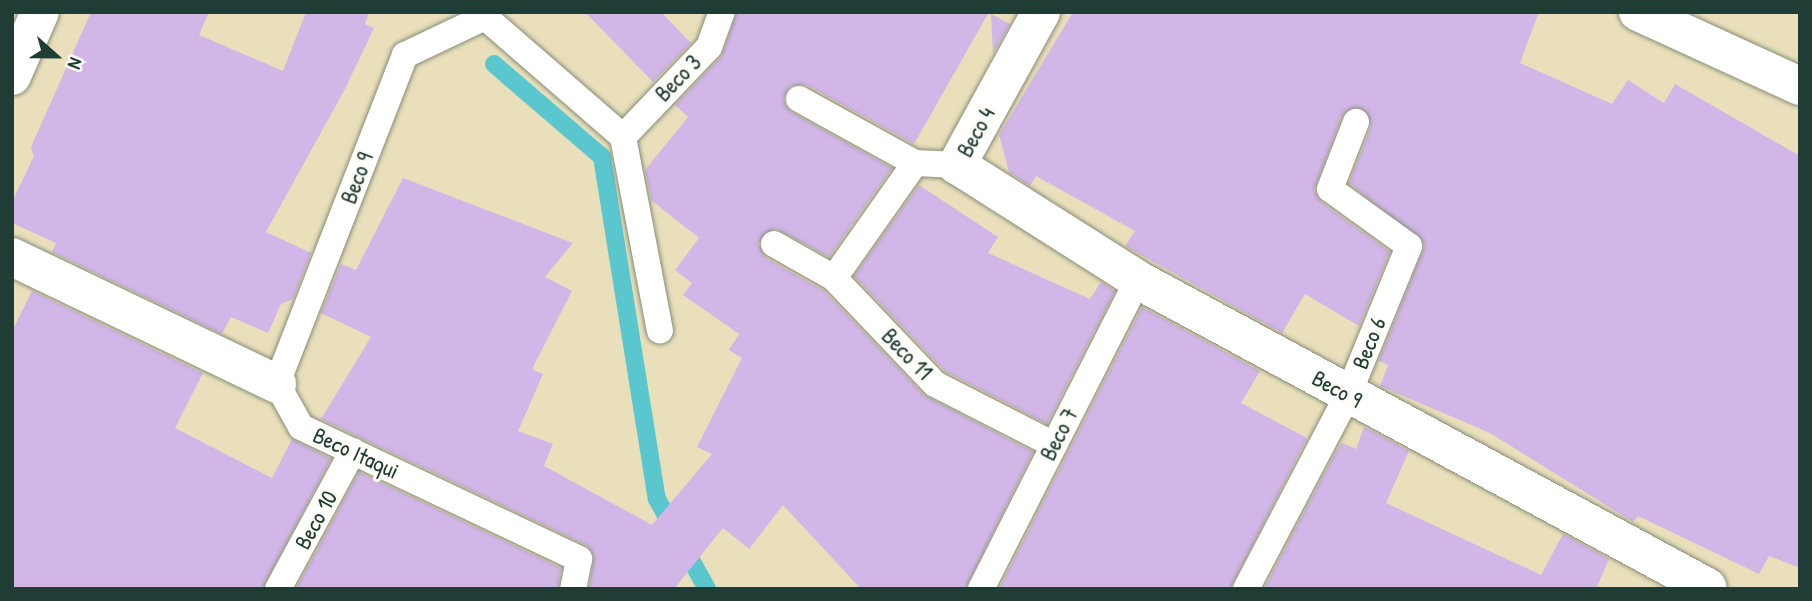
<!DOCTYPE html>
<html>
<head>
<meta charset="utf-8">
<style>
	body { margin:0 }
	#map { position:relative; width:1812px; height:601px; overflow:hidden; background:#eadfbb; font-family:"Patrick Hand",sans-serif }
	div>[style] { position:absolute }
	.stream>* { height:18px; margin:-9px; padding:0 9px; transform-origin:9px; border-radius:9px; background:#5ac7cf }
	.building>* { inset:0; background:#d2b6e8 }
	.roads { filter:drop-shadow(0 0 2px #848e78) drop-shadow(0 0 2px #848e78) }
	.service>* { height:26px; margin:-13px; padding:0 13px; transform-origin:13px; border-radius:13px; background:#fff }
	.minor>* { height:38px; margin:-19px; padding:0 19px; transform-origin:19px; border-radius:19px; background:#fff }
	.tertiary>* { height:38px; margin:-19px; padding:0 19px; transform-origin:19px; border-radius:19px; background:#fff }
	span { translate:-50% -50%; white-space:nowrap; text-align:center; line-height:1.15; -webkit-text-stroke:6px #fdfcf7; paint-order:stroke }
	.street-label { font-size:23px; color:#1f3d34 }
	.frame { position:absolute; inset:0; border:14px solid #1f3d34; pointer-events:none }
	.north { position:absolute; left:21px; top:21px; width:70px; height:70px; -webkit-text-stroke:5px #fdfcf7; paint-order:stroke; rotate:111deg; font-size:19px; font-weight:700; line-height:28px; text-align:center; color:#1f3d34 }
	.north::after { content:''; display:block; margin:auto; width:24px; height:32px; background:#1f3d34; clip-path:polygon(50% 0,100% 100%,50% 72%,0 100%) }
</style>
</head>
<body>
<div id="map">
	<div class="stream">
		<i style="left:494px;top:64px;width:143px;rotate:40.7deg"></i>
		<i style="left:602px;top:157px;width:346px;rotate:80.9deg"></i>
		<i style="left:657px;top:499px;width:103px;rotate:60.9deg"></i>
	</div>
	<div class="building">
		<i style="clip-path:polygon(91px 12px,209px 12px,199px 35px,283px 71px,306px 12px,369px 12px,365px 24px,374px 28px,345px 89px,266px 232px,311px 253px,293px 299px,281px 304px,268px 333px,231px 317px,222px 334px,52px 252px,56px 243px,12px 223px,12px 202px,34px 156px,31px 147px)"></i>
		<i style="clip-path:polygon(585px 12px,661px 12px,691px 43px,653px 82px)"></i>
		<i style="clip-path:polygon(737px 12px,989px 12px,914px 144px,807px 85px,790px 86px,783px 100px,791px 112px,892px 168px,829px 257px,775px 228px,758px 243px,766px 258px,824px 291px,924px 395px,1033px 452px,965px 589px,861px 589px,783px 505px,749px 549px,723px 528px,674px 589px,589px 589px,594px 556px,586px 545px,321px 419px,371px 337px,321px 313px,341px 264px,356px 270px,403px 178px,573px 243px,545px 277px,572px 291px,532px 369px,543px 374px,518px 431px,553px 444px,544px 466px,652px 525px,712px 454px,697px 447px,742px 358px,729px 350px,739px 334px,683px 295px,692px 283px,675px 270px,699px 238px,651px 200px,645px 170px,688px 117px,675px 105px,721px 57px)"></i>
		<i style="clip-path:polygon(1073px 12px,1539px 12px,1520px 63px,1612px 104px,1628px 80px,1664px 103px,1675px 84px,1800px 156px,1800px 568px,1769px 556px,1759px 574px,1638px 516px,1633px 522px,1490px 433px,1380px 386px,1388px 365px,1379px 361px,1425px 245px,1349px 183px,1371px 127px,1362px 108px,1342px 116px,1314px 190px,1321px 202px,1390px 252px,1359px 326px,1305px 294px,1282px 333px,1125px 246px,1135px 231px,1036px 176px,1030px 186px,1009px 172px,999px 135px)"></i>
		<i style="clip-path:polygon(991px 14px,1010px 24px,993px 53px)"></i>
		<i style="clip-path:polygon(919px 185px,998px 237px,988px 253px,1090px 299px,1101px 282px,1115px 291px,1047px 424px,945px 371px,854px 276px)"></i>
		<i style="clip-path:polygon(32px 291px,203px 373px,175px 428px,272px 478px,292px 439px,331px 459px,262px 589px,12px 589px,12px 331px)"></i>
		<i style="clip-path:polygon(1142px 307px,1260px 371px,1241px 403px,1307px 438px,1230px 589px,999px 589px)"></i>
		<i style="clip-path:polygon(1364px 427px,1409px 451px,1386px 503px,1541px 575px,1563px 534px,1609px 559px,1596px 589px,1264px 589px,1335px 453px,1342px 443px,1356px 449px)"></i>
		<i style="clip-path:polygon(359px 472px,561px 568px,558px 589px,296px 589px)"></i>
	</div>
	<div class="roads">
		<div class="service">
			<i style="left:485px;top:17px;width:89px;rotate:154.6deg"></i>
			<i style="left:405px;top:55px;width:353px;rotate:111.3deg"></i>
			<i style="left:277px;top:384px;width:49px;rotate:60.8deg"></i>
			<i style="left:301px;top:427px;width:308px;rotate:25.4deg"></i>
			<i style="left:579px;top:559px;width:31px;rotate:101deg"></i>
			<i style="left:485px;top:17px;width:183px;rotate:41deg"></i>
			<i style="left:799px;top:99px;width:132px;rotate:28.9deg"></i>
			<i style="left:623px;top:137px;width:197px;rotate:79.2deg"></i>
			<i style="left:623px;top:137px;width:124px;rotate:-46.3deg"></i>
			<i style="left:709px;top:47px;width:37px;rotate:-70deg"></i>
			<i style="left:774px;top:244px;width:69px;rotate:29.5deg"></i>
			<i style="left:834px;top:278px;width:146px;rotate:46.4deg"></i>
			<i style="left:935px;top:384px;width:134px;rotate:27.1deg"></i>
			<i style="left:834px;top:278px;width:141px;rotate:-54.8deg"></i>
			<i style="left:915px;top:163px;width:42px;rotate:2.7deg"></i>
			<i style="left:278px;top:589px;width:157px;rotate:-61.5deg"></i>
			<i style="left:981px;top:589px;width:347px;rotate:-63.1deg"></i>
			<i style="left:1246px;top:589px;width:219px;rotate:-62.3deg"></i>
			<i style="left:1348px;top:395px;width:161px;rotate:-67.7deg"></i>
			<i style="left:1409px;top:246px;width:97px;rotate:-144.2deg"></i>
			<i style="left:1330px;top:189px;width:72px;rotate:-68.8deg"></i>
		</div>
		<div class="minor">
			<i style="left:1041px;top:12px;width:175px;rotate:118.8deg"></i>
			<i style="left:957px;top:165px;width:214px;rotate:32.4deg"></i>
			<i style="left:1138px;top:280px;width:647px;rotate:28.35deg"></i>
			<i style="left:1638px;top:12px;width:178px;rotate:24.6deg"></i>
			<i style="left:12px;top:257px;width:294px;rotate:25.6deg"></i>
		</div>
		<div class="tertiary">
			<i style="left:12px;top:76px;width:70px;rotate:-66.4deg"></i>
		</div>
	</div>
	<div class="street-label">
		<span style="left:678px;top:78px;rotate:-46deg">Beco 3</span>
		<span style="left:976px;top:132px;rotate:-61deg">Beco 4</span>
		<span style="left:357px;top:178px;rotate:-69deg">Beco 9</span>
		<span style="left:1369px;top:343px;rotate:-68deg">Beco 6</span>
		<span style="left:907px;top:354px;rotate:46deg">Beco 11</span>
		<span style="left:1337px;top:389px;rotate:29deg">Beco 9</span>
		<span style="left:1059px;top:434px;rotate:-63deg">Beco 7</span>
		<span style="left:356px;top:453px;rotate:25deg">Beco Itaqui</span>
		<span style="left:316px;top:520px;rotate:-61deg">Beco 10</span>
	</div>
	<div class="frame"></div>
	<div class="north">N</div>
</div>
</body>
</html>
